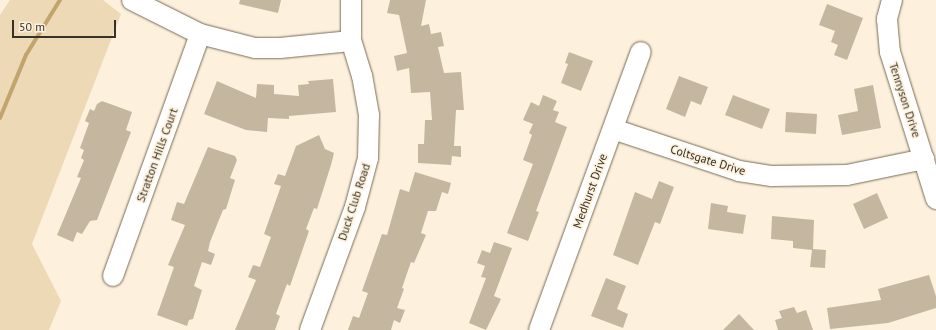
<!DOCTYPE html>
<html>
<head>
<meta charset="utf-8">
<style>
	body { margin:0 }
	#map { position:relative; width:936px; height:330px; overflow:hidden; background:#fdf1dd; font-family:"PT Sans",sans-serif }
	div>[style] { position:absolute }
	.green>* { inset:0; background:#edd9b5 }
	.stream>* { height:4px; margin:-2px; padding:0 2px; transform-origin:2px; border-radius:2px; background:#c2a46d }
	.building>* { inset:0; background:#c5b79f }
	.roads { filter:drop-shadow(0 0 1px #786b55) drop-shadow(0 0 1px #786b55) }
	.minor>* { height:20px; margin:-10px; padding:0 10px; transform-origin:10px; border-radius:10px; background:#fff }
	span { translate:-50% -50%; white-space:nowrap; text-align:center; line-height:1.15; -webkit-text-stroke:3.5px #fdf1dd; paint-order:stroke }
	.street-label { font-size:12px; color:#373128 }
	.scale { position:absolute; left:12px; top:20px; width:104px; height:18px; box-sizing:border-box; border:2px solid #373128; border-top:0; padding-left:5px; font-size:12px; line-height:14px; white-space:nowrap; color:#373128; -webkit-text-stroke:3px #fdf1dd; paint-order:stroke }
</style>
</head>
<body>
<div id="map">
	<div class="green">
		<i style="clip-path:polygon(10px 0,103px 0,121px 14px,32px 244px,61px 301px,49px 330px,0 330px,0 15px)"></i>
	</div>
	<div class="stream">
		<i style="left:0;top:118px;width:68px;rotate:-67.6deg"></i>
		<i style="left:26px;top:55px;width:65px;rotate:-58.3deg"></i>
	</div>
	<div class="building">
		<i style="clip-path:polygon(240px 0,281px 0,278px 13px,239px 4px)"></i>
		<i style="clip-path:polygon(390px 0,426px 0,421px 26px,429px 24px,431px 34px,441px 32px,444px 46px,438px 47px,444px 73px,461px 72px,464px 110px,456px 110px,454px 146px,461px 146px,461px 157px,452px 156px,451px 165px,418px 163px,418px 144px,424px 144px,425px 120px,432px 120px,430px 92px,411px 93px,409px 68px,397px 71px,394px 56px,407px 53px,399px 15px,387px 13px)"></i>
		<i style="clip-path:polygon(827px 4px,863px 18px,847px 60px,834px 55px,838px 45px,831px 42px,835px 31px,819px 25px)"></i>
		<i style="clip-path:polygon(569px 52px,593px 61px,581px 91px,561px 83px,568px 64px,565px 63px)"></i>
		<i style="clip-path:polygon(679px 76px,708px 87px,701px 105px,691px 101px,685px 117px,666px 109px)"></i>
		<i style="clip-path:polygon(333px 79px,336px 112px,289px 116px,289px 119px,268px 118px,267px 132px,246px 130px,204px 114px,217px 81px,256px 98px,257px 84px,274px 85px,274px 94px,299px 96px,298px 85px,309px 84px,308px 81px)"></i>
		<i style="clip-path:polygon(873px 85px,881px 128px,842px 135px,838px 115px,858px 111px,854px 89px)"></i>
		<i style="clip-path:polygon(543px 95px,557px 101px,553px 110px,559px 112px,555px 122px,567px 127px,536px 211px,539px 212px,528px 241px,507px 233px,533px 164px,523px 160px,532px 135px,529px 133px,533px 124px,523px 120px,531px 102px,539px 106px)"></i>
		<i style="clip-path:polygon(733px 95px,770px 109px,762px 129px,725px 115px)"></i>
		<i style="clip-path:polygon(102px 101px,132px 112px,126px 130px,131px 132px,97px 220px,90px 221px,82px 234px,77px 232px,73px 242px,57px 235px,81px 178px,77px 177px,84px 160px,81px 158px,84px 150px,80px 148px,89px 123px,85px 121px,90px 109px,94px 111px,97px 104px)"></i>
		<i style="clip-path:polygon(786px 112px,817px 114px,816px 134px,785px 132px)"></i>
		<i style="clip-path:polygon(319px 135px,325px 149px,334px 153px,331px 165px,317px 209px,314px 208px,306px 229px,309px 231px,290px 286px,287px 284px,276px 314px,280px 316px,275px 330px,235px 330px,256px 280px,248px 277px,253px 265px,260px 267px,271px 237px,264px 234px,281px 186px,274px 184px,278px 174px,285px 176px,296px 146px)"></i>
		<i style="clip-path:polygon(208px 147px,235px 156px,237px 160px,230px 178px,235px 180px,226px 209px,223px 210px,210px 242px,208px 251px,215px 254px,211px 265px,202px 262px,194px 286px,202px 290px,193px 319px,189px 320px,187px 326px,157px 315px,174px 267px,168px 265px,185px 225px,171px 220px,177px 202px,184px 204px)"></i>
		<i style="clip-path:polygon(415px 172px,451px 183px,448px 194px,442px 192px,436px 211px,428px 211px,421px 233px,426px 235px,414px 263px,411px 262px,402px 288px,404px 289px,397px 308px,405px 310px,400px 323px,394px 320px,391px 330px,348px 330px,353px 316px,359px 318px,368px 293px,362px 291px,382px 234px,387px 235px,400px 189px,409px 192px)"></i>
		<i style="clip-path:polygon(659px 181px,674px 187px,660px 224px,655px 222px,638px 265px,613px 255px,635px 192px,652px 199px)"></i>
		<i style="clip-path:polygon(877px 193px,888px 218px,864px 229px,853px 204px)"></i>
		<i style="clip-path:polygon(711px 203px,728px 206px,727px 212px,746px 215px,743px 234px,708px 229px)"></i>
		<i style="clip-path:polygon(772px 216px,814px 220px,813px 249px,826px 250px,825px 268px,810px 267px,812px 250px,793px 248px,793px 241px,771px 239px)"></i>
		<i style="clip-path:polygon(494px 242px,512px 248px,494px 296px,501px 299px,486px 330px,469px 323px,486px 278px,481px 277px,485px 266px,477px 263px,482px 250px,490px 253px)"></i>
		<i style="clip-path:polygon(929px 275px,936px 296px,936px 308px,888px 323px,830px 329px,827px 308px,881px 300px,878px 289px)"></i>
		<i style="clip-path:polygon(606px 278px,626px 286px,617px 309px,628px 314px,623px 328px,591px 316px)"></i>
		<i style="clip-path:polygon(794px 307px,797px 313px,806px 310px,813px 330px,778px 330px,775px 320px,782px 318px,779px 311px)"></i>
		<i style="clip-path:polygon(739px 314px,754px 330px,723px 330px)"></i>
	</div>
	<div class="roads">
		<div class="minor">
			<i style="left:132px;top:0;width:76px;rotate:26.6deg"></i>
			<i style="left:200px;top:34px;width:57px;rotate:14.3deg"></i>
			<i style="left:255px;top:48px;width:25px"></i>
			<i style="left:280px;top:48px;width:71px;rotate:-5.6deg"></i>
			<i style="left:892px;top:0;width:20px;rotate:105deg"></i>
			<i style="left:887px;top:19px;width:33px;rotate:85deg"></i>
			<i style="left:890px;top:52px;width:154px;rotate:72.6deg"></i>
			<i style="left:613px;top:129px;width:133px;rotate:18.4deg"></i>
			<i style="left:739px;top:171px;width:33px;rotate:9deg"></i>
			<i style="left:772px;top:176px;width:75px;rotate:-0.8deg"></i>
			<i style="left:847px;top:175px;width:79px;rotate:-11.7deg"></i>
			<i style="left:113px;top:276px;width:257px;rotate:-70.2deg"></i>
			<i style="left:310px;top:330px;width:131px;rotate:-69.9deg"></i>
			<i style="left:355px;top:207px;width:51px;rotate:-75.1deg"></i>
			<i style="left:368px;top:158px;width:43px;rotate:-88.7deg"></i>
			<i style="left:369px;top:115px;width:40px;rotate:-100deg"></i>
			<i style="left:362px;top:76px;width:37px;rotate:-107deg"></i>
			<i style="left:351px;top:41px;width:41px;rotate:-90deg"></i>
			<i style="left:539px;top:330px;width:296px;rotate:-69.9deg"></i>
		</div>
	</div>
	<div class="street-label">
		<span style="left:905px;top:100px;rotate:72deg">Tennyson Drive</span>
		<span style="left:157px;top:155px;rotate:-70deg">Stratton Hills Court</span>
		<span style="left:708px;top:160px;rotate:17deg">Coltsgate Drive</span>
		<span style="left:590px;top:191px;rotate:-70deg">Medhurst Drive</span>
		<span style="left:354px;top:202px;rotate:-72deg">Duck Club Road</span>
	</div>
	<div class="scale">50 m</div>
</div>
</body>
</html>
